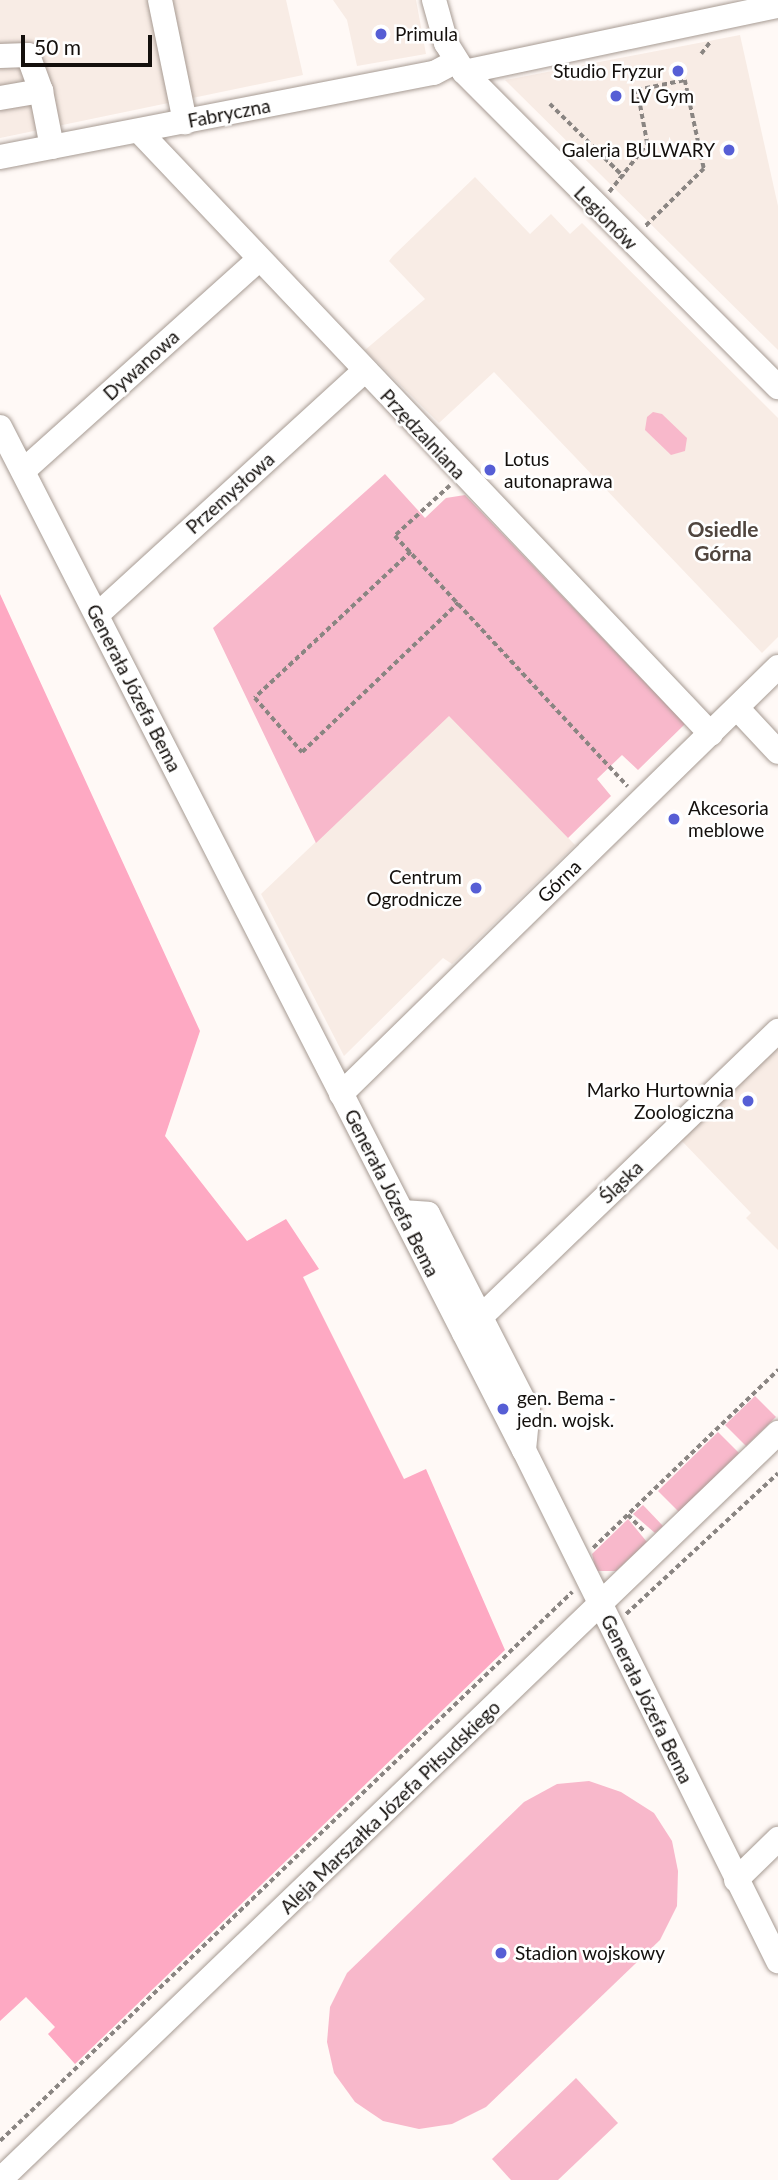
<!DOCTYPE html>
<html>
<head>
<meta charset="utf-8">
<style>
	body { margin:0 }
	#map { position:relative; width:778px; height:2180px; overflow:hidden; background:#fff9f6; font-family:Lato,sans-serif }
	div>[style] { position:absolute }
	.built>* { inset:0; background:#f8ece5 }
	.green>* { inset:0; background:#f8b8cb }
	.forest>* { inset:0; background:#fea9c3 }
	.path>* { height:3.5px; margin-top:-1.75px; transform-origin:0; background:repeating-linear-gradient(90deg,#8a8582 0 5px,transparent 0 8.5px) }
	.roads { filter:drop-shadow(0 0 2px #a79b93) drop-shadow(0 0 2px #a79b93) }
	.minor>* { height:24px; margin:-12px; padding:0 12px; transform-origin:12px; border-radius:12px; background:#fff }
	.dots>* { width:19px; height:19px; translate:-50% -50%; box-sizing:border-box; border:4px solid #fff; border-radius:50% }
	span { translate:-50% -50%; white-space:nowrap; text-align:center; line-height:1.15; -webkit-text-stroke:5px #fff; paint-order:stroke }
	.poi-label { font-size:19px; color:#14100d }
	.left { translate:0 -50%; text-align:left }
	.right { translate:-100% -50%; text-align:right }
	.street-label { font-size:19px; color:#14100d }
	.neighbourhood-label { font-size:21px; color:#50453e; font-weight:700 }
	.scale { position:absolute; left:21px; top:35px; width:131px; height:32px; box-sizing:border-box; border:4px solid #14100d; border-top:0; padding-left:9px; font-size:21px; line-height:24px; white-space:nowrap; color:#14100d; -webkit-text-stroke:5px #fff; paint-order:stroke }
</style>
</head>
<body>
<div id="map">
	<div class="built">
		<i style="clip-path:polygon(0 0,286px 0,303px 75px,0 138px)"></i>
		<i style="clip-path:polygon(333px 0,416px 0,426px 54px,357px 66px,347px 20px)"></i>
		<i style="clip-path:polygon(740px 35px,778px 206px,778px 350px,505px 80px)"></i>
		<i style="clip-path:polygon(475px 177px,530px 234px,551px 214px,570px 234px,582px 223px,778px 418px,778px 637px,762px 653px,494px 372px,439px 423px,365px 350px,425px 299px,389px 261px,393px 256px)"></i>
		<i style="clip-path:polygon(449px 715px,575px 845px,452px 964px,443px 958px,344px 1056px,261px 894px)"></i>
		<i style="clip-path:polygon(778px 1046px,778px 1250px,746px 1218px,751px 1213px,681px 1140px)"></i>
	</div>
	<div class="green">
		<i style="clip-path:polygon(653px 412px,662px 414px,687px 438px,685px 451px,671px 455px,645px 430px,647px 417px)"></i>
		<i style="clip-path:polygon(385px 474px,425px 518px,446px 498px,465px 495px,685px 724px,638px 770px,622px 755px,597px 779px,611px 796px,568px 838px,449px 716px,316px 843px,213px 628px)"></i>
		<i style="clip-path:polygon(755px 1396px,776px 1417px,746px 1446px,725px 1425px)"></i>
		<i style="clip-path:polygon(718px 1432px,739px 1453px,679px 1512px,658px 1491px)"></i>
		<i style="clip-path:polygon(643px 1505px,663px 1526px,655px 1533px,633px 1514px)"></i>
		<i style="clip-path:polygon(628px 1519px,647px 1542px,616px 1571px,596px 1571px,592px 1554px)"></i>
		<i style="clip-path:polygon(589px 1781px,621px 1792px,654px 1813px,672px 1841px,678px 1871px,677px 1906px,660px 1940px,486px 2107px,452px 2124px,419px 2129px,383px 2121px,355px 2102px,334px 2073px,327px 2042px,330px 2007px,347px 1973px,524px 1802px,557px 1784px)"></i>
		<i style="clip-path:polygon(576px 2078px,618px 2123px,558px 2180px,511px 2180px,492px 2159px)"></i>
	</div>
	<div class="forest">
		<i style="clip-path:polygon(0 594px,200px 1031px,165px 1136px,247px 1241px,286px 1219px,319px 1269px,303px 1277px,404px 1479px,426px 1469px,505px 1650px,75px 2064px,48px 2034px,55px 2027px,26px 1997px,0 2021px)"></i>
	</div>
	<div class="path">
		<i style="left:701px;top:54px;width:15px;rotate:-53deg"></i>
		<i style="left:550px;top:104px;width:104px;rotate:44.6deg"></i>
		<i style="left:609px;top:192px;width:61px;rotate:-51.6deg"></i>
		<i style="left:647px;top:144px;width:55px;rotate:-100.5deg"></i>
		<i style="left:637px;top:90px;width:49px;rotate:-11.8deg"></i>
		<i style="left:685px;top:80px;width:91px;rotate:77.9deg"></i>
		<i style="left:704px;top:169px;width:83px;rotate:135.5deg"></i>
		<i style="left:450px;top:486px;width:74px;rotate:137.7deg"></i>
		<i style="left:395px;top:536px;width:342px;rotate:47.1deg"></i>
		<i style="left:411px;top:552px;width:214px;rotate:136.9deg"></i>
		<i style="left:255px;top:698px;width:72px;rotate:49deg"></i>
		<i style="left:302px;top:752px;width:216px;rotate:-43.7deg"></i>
		<i style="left:628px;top:1515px;width:25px;rotate:45deg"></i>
		<i style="left:593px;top:1548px;width:257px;rotate:-43.9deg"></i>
		<i style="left:626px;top:1614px;width:207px;rotate:-42.8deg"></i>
		<i style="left:0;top:2141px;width:793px;rotate:-43.82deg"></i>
	</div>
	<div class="roads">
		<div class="minor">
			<i style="left:160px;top:0;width:125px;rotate:78.4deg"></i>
			<i style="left:434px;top:0;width:45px;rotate:74.4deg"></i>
			<i style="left:446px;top:43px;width:34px;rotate:58deg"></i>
			<i style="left:464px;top:72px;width:445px;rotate:45.1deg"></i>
			<i style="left:0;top:56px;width:28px;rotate:-2deg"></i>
			<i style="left:28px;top:55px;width:38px;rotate:70deg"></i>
			<i style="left:464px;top:72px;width:321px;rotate:-11.9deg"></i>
			<i style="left:0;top:98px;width:42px;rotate:-9.7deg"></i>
			<i style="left:41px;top:91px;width:57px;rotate:78.9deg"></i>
			<i style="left:139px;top:131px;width:831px;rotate:46.51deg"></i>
			<i style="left:0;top:157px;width:442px;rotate:-11deg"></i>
			<i style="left:434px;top:73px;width:24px;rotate:-28deg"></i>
			<i style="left:0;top:427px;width:1149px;rotate:62.88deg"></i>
			<i style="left:524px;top:1450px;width:571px;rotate:63.57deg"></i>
			<i style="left:23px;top:471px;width:316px;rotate:-41.9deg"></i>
			<i style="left:97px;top:615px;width:362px;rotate:-42.4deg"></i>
			<i style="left:737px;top:708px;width:60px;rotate:47deg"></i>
			<i style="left:341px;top:1094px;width:611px;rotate:-44.34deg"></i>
			<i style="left:402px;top:1212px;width:26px;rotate:4deg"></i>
			<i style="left:428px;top:1214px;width:219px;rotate:62.9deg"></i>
			<i style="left:528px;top:1409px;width:41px;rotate:95.6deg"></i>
			<i style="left:464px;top:1333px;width:436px;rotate:-43.9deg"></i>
			<i style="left:736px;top:1880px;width:59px;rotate:-44.3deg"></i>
			<i style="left:0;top:2180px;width:1079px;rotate:-43.84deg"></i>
		</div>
	</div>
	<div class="dots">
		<i style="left:381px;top:34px;background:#565ed5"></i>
		<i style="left:678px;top:71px;background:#565ed5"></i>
		<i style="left:616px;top:96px;background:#565ed5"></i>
		<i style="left:729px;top:150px;background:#565ed5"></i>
		<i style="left:490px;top:470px;background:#565ed5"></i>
		<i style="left:674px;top:819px;background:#565ed5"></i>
		<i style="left:476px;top:888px;background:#565ed5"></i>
		<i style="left:748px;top:1101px;background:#565ed5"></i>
		<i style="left:503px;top:1409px;background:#565ed5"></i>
		<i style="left:501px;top:1953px;background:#565ed5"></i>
	</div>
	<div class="poi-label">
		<span class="left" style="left:395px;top:34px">Primula</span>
		<span class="right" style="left:664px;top:71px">Studio Fryzur</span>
		<span class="left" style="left:630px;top:96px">LV Gym</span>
		<span class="right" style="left:715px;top:150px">Galeria BULWARY</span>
		<span class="left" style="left:504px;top:470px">Lotus<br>autonaprawa</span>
		<span class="left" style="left:688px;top:819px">Akcesoria<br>meblowe</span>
		<span class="right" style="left:462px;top:888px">Centrum<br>Ogrodnicze</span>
		<span class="right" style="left:734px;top:1101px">Marko Hurtownia<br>Zoologiczna</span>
		<span class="left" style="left:517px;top:1409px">gen. Bema -<br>jedn. wojsk.</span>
		<span class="left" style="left:515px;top:1953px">Stadion wojskowy</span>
	</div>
	<div class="street-label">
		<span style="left:229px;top:113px;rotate:-11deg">Fabryczna</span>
		<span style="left:606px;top:218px;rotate:45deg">Legionów</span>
		<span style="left:141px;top:365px;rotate:-42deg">Dywanowa</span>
		<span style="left:423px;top:434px;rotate:47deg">Przędzalniana</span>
		<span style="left:230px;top:493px;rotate:-42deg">Przemysłowa</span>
		<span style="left:134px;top:688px;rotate:63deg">Generała Józefa Bema</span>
		<span style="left:559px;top:881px;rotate:-44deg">Górna</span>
		<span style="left:621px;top:1182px;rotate:-44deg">Śląska</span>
		<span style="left:392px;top:1193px;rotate:63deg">Generała Józefa Bema</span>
		<span style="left:647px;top:1699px;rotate:64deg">Generała Józefa Bema</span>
		<span style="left:390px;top:1807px;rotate:-44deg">Aleja Marszałka Józefa Piłsudskiego</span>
	</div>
	<div class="neighbourhood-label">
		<span style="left:723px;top:541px">Osiedle<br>Górna</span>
	</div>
	<div class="scale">50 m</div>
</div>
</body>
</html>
